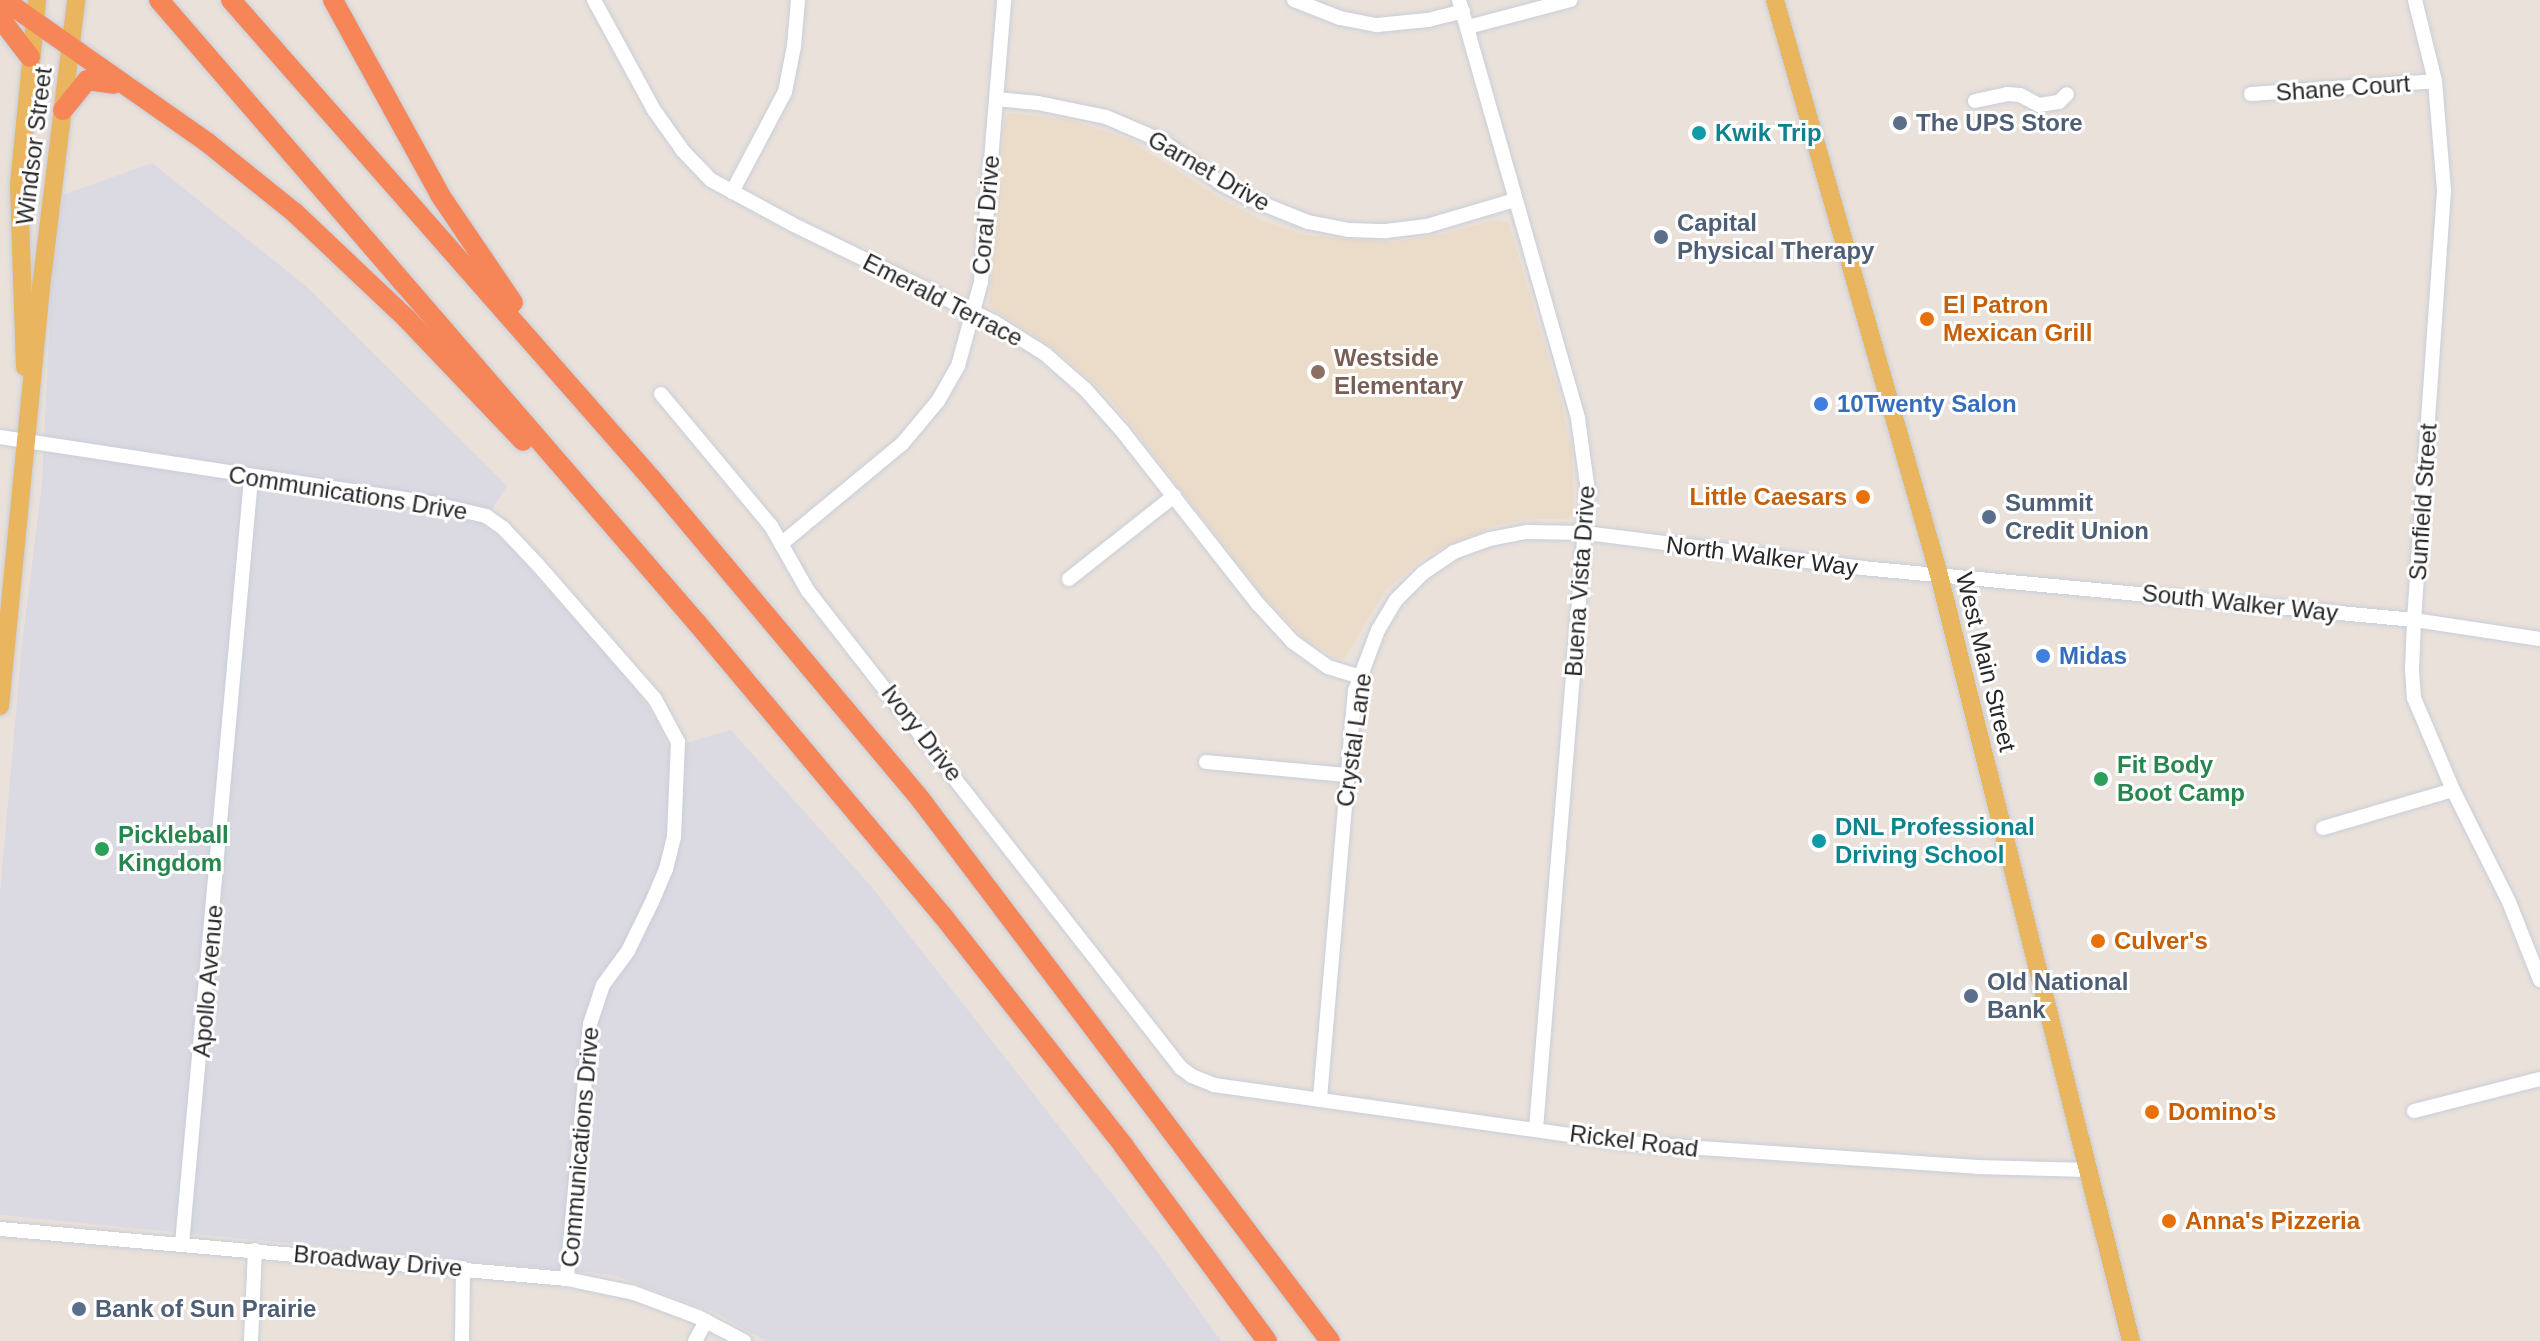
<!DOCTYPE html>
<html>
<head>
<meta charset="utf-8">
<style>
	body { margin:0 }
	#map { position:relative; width:2540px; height:1341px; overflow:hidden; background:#eae1da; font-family:Arial,sans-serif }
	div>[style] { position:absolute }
	.industrial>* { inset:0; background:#dbdae2 }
	.education>* { inset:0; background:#ebdbc9 }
	.roads { filter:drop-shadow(0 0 2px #c8ced9) drop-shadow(0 0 2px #c8ced9) }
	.minor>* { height:14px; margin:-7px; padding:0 7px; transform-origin:7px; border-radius:7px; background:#fff }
	.major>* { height:18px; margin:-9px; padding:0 9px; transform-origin:9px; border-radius:9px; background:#e9b55f }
	.highway>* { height:20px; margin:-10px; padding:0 10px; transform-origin:10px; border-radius:10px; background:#f68658 }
	.dots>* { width:22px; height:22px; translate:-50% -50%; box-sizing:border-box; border:4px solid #fff; border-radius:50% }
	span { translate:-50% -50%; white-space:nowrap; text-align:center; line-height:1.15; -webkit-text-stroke:6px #fff; paint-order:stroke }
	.street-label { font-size:24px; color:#282828 }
	.service-label { font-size:24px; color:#4e5e75; font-weight:700 }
	.left { translate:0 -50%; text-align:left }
	.culture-label { font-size:24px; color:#0d838f; font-weight:700 }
	.food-label { font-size:24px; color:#c56008; font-weight:700 }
	.right { translate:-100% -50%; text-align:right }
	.education-label { font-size:24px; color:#785e54; font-weight:700 }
	.shop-label { font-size:24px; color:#366cbe; font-weight:700 }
	.leisure-label { font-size:24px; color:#27864d; font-weight:700 }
</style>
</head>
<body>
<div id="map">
	<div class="industrial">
		<i style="clip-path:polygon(152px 163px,307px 287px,507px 486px,483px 524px,512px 549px,630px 681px,657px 721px,668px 748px,731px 730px,870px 885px,1159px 1254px,1221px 1341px,766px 1341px,712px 1311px,613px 1275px,0 1215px,0 893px,22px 645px,42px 484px,52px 270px,63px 195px)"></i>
	</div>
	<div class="education">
		<i style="clip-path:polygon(1010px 113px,1071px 120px,1128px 139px,1221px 199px,1263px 221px,1305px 235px,1391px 242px,1444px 234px,1492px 221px,1508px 222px,1559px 393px,1572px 451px,1574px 515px,1566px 519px,1534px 519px,1497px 525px,1427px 555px,1385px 591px,1345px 658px,1338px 659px,1304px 639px,1265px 598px,1107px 395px,1059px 352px,989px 306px,1005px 118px)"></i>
	</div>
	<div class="roads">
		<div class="minor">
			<i style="left:594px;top:0;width:125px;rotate:61.4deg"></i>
			<i style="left:654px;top:110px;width:50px;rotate:54.7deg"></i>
			<i style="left:683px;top:151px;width:40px;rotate:46deg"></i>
			<i style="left:711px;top:180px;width:92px;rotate:28.5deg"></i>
			<i style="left:792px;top:224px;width:225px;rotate:25.9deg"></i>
			<i style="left:994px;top:322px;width:60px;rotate:32.1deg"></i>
			<i style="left:1045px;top:354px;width:53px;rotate:41.2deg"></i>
			<i style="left:1085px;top:389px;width:57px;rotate:48.5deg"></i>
			<i style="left:1123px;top:432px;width:219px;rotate:51.9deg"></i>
			<i style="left:1258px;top:604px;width:52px;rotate:47.4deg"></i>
			<i style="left:1293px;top:642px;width:43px;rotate:35.5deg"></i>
			<i style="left:1328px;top:667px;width:34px;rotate:17deg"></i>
			<i style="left:1294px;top:0;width:49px;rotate:21.4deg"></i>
			<i style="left:1340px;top:18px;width:38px;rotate:11deg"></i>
			<i style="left:1377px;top:25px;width:51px;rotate:-5.6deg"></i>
			<i style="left:1428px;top:20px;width:36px;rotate:-14deg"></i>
			<i style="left:1459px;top:0;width:436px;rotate:74.1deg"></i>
			<i style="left:1578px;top:419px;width:73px;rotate:82.1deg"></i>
			<i style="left:1588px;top:491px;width:640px;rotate:94.66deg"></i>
			<i style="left:2415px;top:0;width:83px;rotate:76.1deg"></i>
			<i style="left:2435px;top:81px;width:110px;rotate:85.3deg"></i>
			<i style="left:2444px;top:191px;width:430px;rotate:94deg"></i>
			<i style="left:2414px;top:620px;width:50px;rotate:92.3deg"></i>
			<i style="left:2412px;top:670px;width:28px;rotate:86deg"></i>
			<i style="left:2414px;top:698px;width:100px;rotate:67deg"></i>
			<i style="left:2453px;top:790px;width:125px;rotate:63.4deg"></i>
			<i style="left:2509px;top:902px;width:84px;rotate:68.3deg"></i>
			<i style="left:1468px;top:27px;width:106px;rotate:-14.8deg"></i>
			<i style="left:2251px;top:94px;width:184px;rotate:-4deg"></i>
			<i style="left:996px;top:99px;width:42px;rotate:5.4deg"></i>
			<i style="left:1038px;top:103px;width:69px;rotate:11.6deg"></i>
			<i style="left:1106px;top:117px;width:61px;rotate:23.2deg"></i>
			<i style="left:1162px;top:141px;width:74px;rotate:35.6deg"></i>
			<i style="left:1222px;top:184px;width:35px;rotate:27deg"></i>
			<i style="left:1253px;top:200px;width:59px;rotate:21.8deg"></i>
			<i style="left:1308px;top:222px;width:42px;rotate:11deg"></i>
			<i style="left:1349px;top:230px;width:37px;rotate:2deg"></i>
			<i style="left:1386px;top:231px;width:41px;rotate:-7deg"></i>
			<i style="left:1427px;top:226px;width:92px;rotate:-16.5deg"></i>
			<i style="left:1975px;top:101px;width:33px;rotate:-12deg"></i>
			<i style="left:2007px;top:94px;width:13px;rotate:4deg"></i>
			<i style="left:2020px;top:95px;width:21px;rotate:28deg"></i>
			<i style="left:2039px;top:105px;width:20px;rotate:-9deg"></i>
			<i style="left:2059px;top:102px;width:11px;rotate:-45deg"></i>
			<i style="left:732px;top:192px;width:113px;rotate:-62.1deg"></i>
			<i style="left:785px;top:92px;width:47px;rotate:-78.9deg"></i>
			<i style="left:794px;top:46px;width:46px;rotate:-85deg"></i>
			<i style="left:661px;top:394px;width:172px;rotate:50.2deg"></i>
			<i style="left:771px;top:526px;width:75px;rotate:60.4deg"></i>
			<i style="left:808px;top:591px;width:606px;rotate:51.98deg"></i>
			<i style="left:1181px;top:1068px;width:14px;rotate:36deg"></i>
			<i style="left:1192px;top:1076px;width:24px;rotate:22deg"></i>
			<i style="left:1214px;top:1085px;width:417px;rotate:8deg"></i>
			<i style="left:1627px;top:1143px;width:351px;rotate:3.9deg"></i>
			<i style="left:1977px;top:1167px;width:111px;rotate:1.5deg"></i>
			<i style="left:0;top:437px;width:436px;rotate:8.7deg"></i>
			<i style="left:431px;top:503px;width:57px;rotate:13.3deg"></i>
			<i style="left:486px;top:516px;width:21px;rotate:35deg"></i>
			<i style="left:503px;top:528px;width:51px;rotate:46.6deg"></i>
			<i style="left:538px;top:565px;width:178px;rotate:48.9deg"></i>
			<i style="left:655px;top:699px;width:49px;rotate:61.9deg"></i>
			<i style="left:678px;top:742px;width:95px;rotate:92.4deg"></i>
			<i style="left:674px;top:837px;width:33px;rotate:104deg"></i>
			<i style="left:666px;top:869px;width:38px;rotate:113deg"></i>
			<i style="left:651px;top:904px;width:52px;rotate:116.1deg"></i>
			<i style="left:628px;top:951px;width:42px;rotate:126.3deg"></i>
			<i style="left:603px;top:985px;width:41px;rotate:108.4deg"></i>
			<i style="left:590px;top:1024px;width:256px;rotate:95.2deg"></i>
			<i style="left:781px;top:544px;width:157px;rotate:-39.6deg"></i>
			<i style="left:902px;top:444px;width:56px;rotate:-50.1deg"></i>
			<i style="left:938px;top:401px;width:40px;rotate:-60.3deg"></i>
			<i style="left:958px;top:366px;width:87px;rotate:-74.7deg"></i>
			<i style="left:981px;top:282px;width:283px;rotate:-85.3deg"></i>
			<i style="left:1069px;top:579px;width:134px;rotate:-38.3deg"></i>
			<i style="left:1206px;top:762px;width:142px;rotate:5.3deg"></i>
			<i style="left:2323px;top:828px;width:135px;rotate:-16.3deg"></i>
			<i style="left:1320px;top:1098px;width:409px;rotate:-85.1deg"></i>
			<i style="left:1355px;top:691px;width:65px;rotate:-69.3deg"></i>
			<i style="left:1378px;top:630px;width:35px;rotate:-59deg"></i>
			<i style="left:1396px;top:600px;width:38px;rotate:-45deg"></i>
			<i style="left:1423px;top:573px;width:37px;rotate:-34deg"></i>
			<i style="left:1454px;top:552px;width:38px;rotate:-20deg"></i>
			<i style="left:1490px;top:539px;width:38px;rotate:-11deg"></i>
			<i style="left:1527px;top:532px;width:59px;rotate:1deg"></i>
			<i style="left:1586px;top:533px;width:278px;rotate:7.2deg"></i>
			<i style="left:1862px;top:568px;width:554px;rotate:5.38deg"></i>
			<i style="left:2414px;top:620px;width:127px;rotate:8.6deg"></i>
			<i style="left:2414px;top:1111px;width:130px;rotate:-14.3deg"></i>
			<i style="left:0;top:1229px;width:569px;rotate:5.04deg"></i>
			<i style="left:567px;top:1279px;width:68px;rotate:11.8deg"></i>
			<i style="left:634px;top:1293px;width:68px;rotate:20.6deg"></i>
			<i style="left:698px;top:1317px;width:52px;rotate:27.6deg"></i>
			<i style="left:182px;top:1244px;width:769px;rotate:-84.85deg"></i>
			<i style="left:251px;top:1341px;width:91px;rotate:-87.5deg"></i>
			<i style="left:462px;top:1341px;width:73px;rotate:-89.2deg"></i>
			<i style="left:695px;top:1341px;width:23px;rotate:-61deg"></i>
		</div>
		<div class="major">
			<i style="left:1775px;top:0;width:598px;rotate:74.08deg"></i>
			<i style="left:1939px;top:575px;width:790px;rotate:75.93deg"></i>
			<i style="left:25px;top:367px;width:182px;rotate:-91.9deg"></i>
			<i style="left:19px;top:185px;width:186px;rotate:-84.4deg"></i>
			<i style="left:0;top:706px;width:421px;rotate:-84.4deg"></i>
			<i style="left:41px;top:287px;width:289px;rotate:-83deg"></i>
		</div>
		<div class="highway">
			<i style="left:4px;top:0;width:249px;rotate:35deg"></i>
			<i style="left:208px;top:143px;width:112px;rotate:38.8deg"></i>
			<i style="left:295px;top:213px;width:154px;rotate:43.4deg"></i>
			<i style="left:407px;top:319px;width:168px;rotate:46.4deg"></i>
			<i style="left:159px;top:0;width:823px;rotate:49.19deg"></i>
			<i style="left:697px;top:623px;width:383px;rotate:50deg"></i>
			<i style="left:943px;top:916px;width:291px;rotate:51.8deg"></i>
			<i style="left:1123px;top:1145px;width:243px;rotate:53.7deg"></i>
			<i style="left:231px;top:0;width:636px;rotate:48.7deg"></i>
			<i style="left:651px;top:478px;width:420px;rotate:50deg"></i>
			<i style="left:921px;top:800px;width:678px;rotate:52.91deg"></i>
			<i style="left:333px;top:0;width:222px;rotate:61.2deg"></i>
			<i style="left:440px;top:195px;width:130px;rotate:55.9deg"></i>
			<i style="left:0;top:18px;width:49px;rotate:52.4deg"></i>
			<i style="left:63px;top:110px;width:38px;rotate:-51deg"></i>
			<i style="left:87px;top:80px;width:27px;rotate:8deg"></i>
		</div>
	</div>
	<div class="dots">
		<i style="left:1900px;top:123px;background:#5c6f8a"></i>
		<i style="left:1699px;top:133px;background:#0f9aa8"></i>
		<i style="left:1661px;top:237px;background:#5c6f8a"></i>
		<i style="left:1927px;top:319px;background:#e8710a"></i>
		<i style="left:1318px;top:372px;background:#8d6e63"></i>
		<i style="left:1821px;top:404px;background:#3f7fe0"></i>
		<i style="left:1863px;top:497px;background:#e8710a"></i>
		<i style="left:1989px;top:517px;background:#5c6f8a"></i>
		<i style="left:2043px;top:656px;background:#3f7fe0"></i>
		<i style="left:2101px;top:779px;background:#2e9e5b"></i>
		<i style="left:1819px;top:841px;background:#0f9aa8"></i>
		<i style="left:102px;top:849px;background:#2e9e5b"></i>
		<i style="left:2098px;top:941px;background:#e8710a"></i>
		<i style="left:1971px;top:996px;background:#5c6f8a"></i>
		<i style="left:2152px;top:1112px;background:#e8710a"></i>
		<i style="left:2169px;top:1221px;background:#e8710a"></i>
		<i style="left:79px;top:1309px;background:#5c6f8a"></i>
	</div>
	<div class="street-label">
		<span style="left:2343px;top:88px;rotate:-4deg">Shane Court</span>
		<span style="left:34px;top:146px;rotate:-83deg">Windsor Street</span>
		<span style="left:1209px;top:171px;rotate:30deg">Garnet Drive</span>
		<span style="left:986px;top:215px;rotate:-85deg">Coral Drive</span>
		<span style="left:943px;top:300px;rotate:27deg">Emerald Terrace</span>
		<span style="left:348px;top:493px;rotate:9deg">Communications Drive</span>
		<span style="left:2423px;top:502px;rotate:-86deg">Sunfield Street</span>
		<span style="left:1762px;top:556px;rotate:7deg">North Walker Way</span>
		<span style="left:1580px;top:581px;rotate:-86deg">Buena Vista Drive</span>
		<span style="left:2240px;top:603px;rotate:6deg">South Walker Way</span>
		<span style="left:1986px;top:662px;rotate:76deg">West Main Street</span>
		<span style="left:922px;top:733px;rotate:52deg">Ivory Drive</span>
		<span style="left:1354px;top:740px;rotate:-82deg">Crystal Lane</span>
		<span style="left:208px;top:981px;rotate:-85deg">Apollo Avenue</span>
		<span style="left:1634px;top:1141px;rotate:7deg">Rickel Road</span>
		<span style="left:580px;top:1147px;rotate:-85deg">Communications Drive</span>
		<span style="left:378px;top:1261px;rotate:5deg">Broadway Drive</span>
	</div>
	<div class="service-label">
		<span class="left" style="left:1916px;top:123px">The UPS Store</span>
		<span class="left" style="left:1677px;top:237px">Capital<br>Physical Therapy</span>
		<span class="left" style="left:2005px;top:517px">Summit<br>Credit Union</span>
		<span class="left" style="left:1987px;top:996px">Old National<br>Bank</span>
		<span class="left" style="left:95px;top:1309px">Bank of Sun Prairie</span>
	</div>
	<div class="culture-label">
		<span class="left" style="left:1715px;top:133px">Kwik Trip</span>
		<span class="left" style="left:1835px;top:841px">DNL Professional<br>Driving School</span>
	</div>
	<div class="food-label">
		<span class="left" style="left:1943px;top:319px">El Patron<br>Mexican Grill</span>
		<span class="right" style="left:1847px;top:497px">Little Caesars</span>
		<span class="left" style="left:2114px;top:941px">Culver's</span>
		<span class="left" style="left:2168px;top:1112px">Domino's</span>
		<span class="left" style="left:2185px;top:1221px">Anna's Pizzeria</span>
	</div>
	<div class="education-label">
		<span class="left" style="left:1334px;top:372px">Westside<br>Elementary</span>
	</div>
	<div class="shop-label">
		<span class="left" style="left:1837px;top:404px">10Twenty Salon</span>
		<span class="left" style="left:2059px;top:656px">Midas</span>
	</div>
	<div class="leisure-label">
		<span class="left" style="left:2117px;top:779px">Fit Body<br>Boot Camp</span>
		<span class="left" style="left:118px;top:849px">Pickleball<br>Kingdom</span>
	</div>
</div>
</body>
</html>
